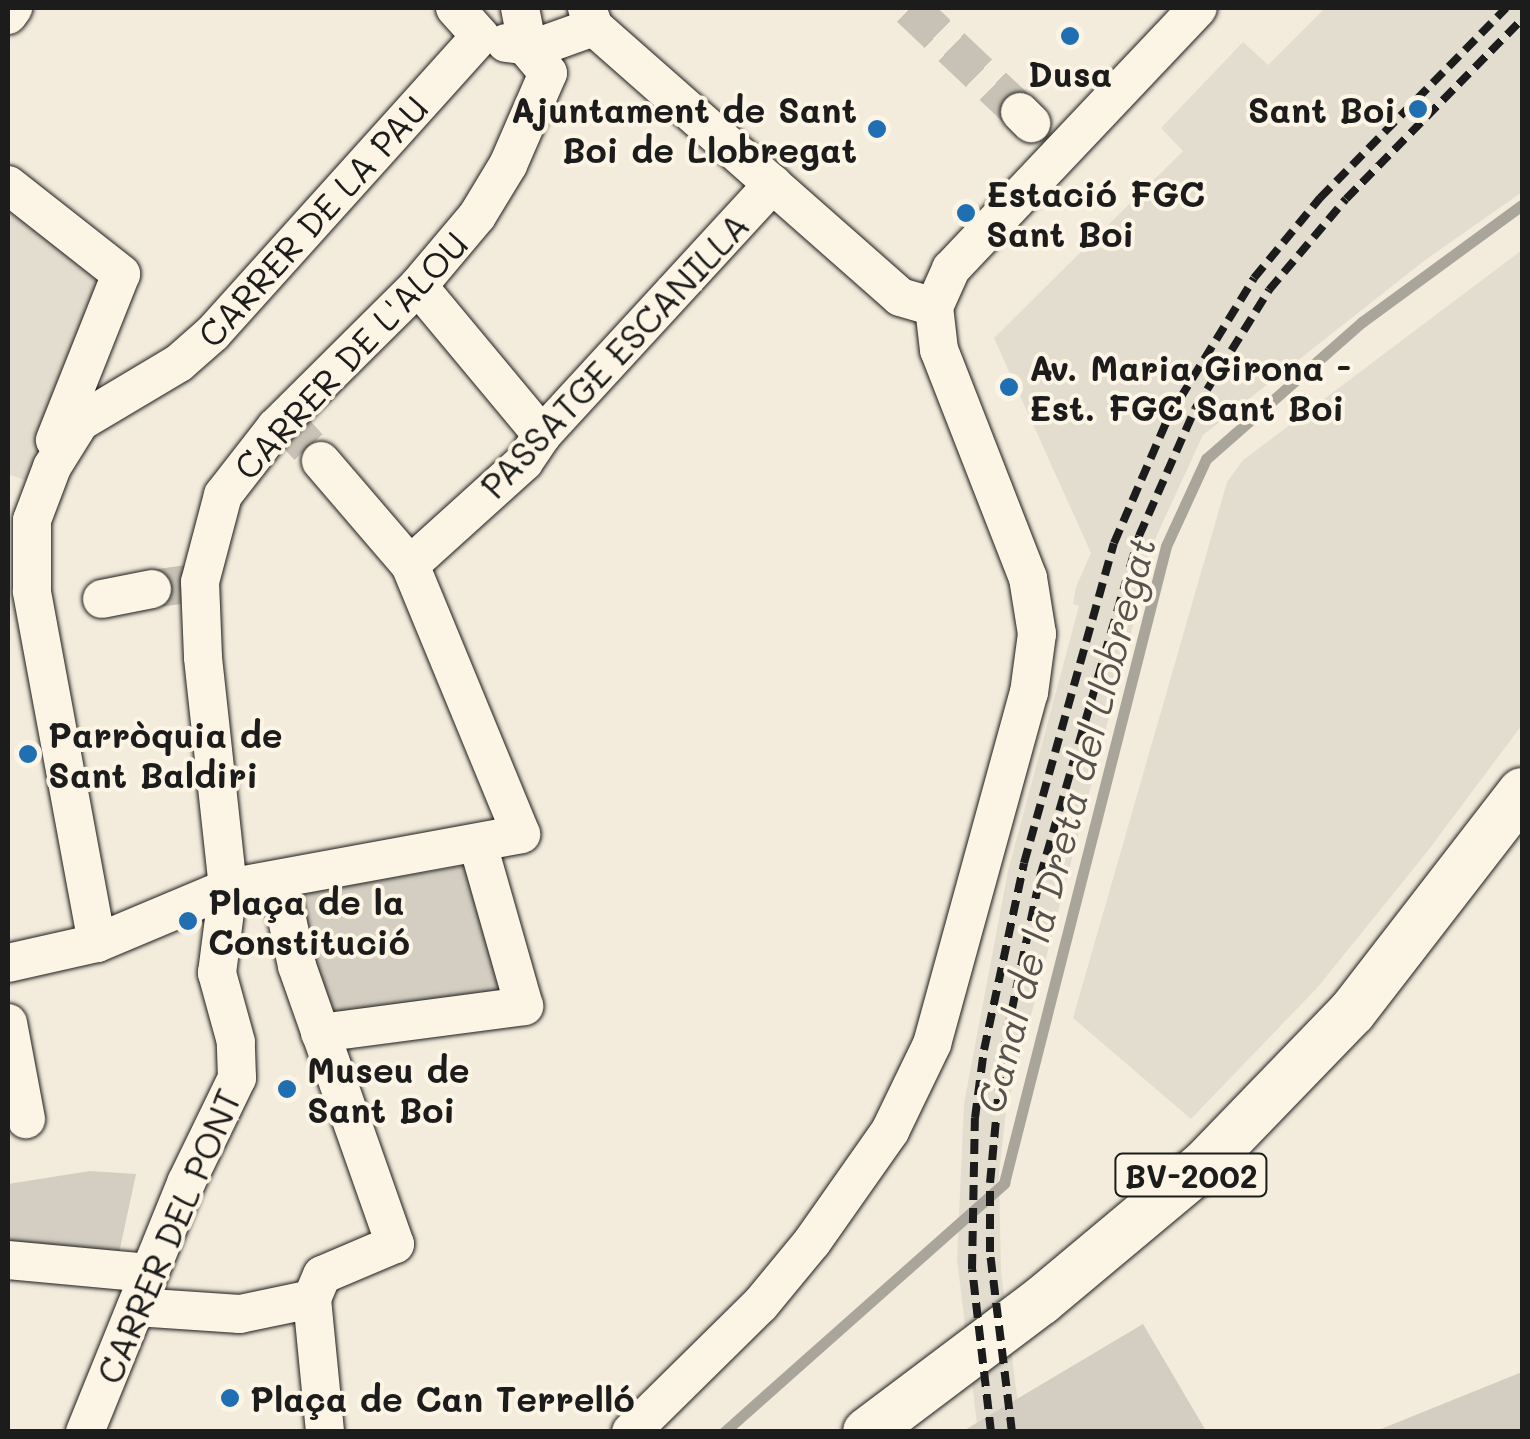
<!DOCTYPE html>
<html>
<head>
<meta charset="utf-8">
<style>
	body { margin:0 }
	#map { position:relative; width:1530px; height:1439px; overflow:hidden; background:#f3ecdd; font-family:Mali,sans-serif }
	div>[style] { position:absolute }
	.built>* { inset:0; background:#e3ddcf }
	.green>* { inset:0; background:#d3cec1 }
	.stream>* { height:11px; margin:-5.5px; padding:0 5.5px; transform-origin:5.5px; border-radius:5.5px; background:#aaa59b }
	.minor-tunnel>* { height:38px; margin-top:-19px; transform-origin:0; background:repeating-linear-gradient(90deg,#c8c2b6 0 38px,transparent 0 57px) }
	.roads { filter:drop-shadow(0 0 2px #1c1c1c) drop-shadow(0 0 2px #1c1c1c) }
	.minor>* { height:38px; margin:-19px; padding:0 19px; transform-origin:19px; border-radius:19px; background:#fcf5e5 }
	.major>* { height:48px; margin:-24px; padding:0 24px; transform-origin:24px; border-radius:24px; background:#fcf5e5 }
	.rail>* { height:8px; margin-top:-4px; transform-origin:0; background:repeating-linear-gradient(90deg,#1c1c1c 0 15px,transparent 0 23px) }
	.dots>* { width:28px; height:28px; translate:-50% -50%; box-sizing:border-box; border:5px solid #fcf5e5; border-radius:50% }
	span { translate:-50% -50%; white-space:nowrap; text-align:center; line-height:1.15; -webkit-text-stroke:8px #fcf5e5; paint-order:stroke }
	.shield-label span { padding:2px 8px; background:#fcf5e5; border:2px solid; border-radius:8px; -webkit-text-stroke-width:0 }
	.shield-label { font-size:32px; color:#1c1c1c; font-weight:700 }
	.poi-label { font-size:35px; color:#1c1c1c; font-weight:700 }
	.right { translate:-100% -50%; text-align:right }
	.left { translate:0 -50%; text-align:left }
	.street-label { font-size:35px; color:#1c1c1c }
	.water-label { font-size:38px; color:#55534f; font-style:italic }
	.frame { position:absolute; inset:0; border:10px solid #1c1c1c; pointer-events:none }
</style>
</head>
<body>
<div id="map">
	<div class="built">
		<i style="clip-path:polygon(1325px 8px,1522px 8px,1522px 192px,1424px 261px,1203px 435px,1156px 537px,1006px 1111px,999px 1174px,1001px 1271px,1019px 1411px,978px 1432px,957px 1259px,964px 1104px,1008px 871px,1079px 606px,1073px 604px,1076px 587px,1091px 553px,994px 338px,1183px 151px,1161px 128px,1243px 42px,1268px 65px)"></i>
		<i style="clip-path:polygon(8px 204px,109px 280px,29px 482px,8px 474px)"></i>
		<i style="clip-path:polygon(1522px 250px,1522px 725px,1427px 852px,1317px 988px,1191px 1119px,1073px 1018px,1227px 482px,1243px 460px)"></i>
	</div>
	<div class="green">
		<i style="clip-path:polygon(467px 865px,510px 1000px,325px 1020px,290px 896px)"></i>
		<i style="clip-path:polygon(90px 1171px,136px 1174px,118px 1258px,8px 1249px,8px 1184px)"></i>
		<i style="clip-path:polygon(1143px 1324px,1206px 1431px,963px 1431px)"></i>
		<i style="clip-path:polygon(1522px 1372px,1522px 1431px,1376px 1431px)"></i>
	</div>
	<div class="stream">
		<i style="left:724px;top:1432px;width:375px;rotate:-41.6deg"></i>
		<i style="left:1004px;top:1183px;width:657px;rotate:-75.73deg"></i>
		<i style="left:1166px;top:546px;width:96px;rotate:-65.3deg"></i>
		<i style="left:1206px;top:459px;width:208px;rotate:-41.3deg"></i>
		<i style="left:1362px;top:322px;width:198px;rotate:-36.2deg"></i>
	</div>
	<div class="minor-tunnel">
		<i style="left:910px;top:8px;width:151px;rotate:43.4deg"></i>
		<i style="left:283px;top:419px;width:57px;rotate:47.9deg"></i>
		<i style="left:152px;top:589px;width:49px;rotate:-8.3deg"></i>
	</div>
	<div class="roads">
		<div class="minor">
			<i style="left:455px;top:8px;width:38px;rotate:48deg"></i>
			<i style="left:587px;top:8px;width:20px;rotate:70deg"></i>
			<i style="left:594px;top:27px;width:408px;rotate:41.4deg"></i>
			<i style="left:900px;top:297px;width:35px;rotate:16deg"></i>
			<i style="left:8px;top:15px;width:9px;rotate:-54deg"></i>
			<i style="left:506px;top:43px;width:32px;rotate:7deg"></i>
			<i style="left:538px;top:47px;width:59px;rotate:-19.7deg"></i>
			<i style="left:1020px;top:112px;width:16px;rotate:45deg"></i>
			<i style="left:8px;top:185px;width:144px;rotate:38.2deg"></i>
			<i style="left:121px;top:274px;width:179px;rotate:111.7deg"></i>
			<i style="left:418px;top:286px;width:194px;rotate:50.2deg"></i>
			<i style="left:410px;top:565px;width:154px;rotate:-42.1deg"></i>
			<i style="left:524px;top:462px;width:32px;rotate:-56deg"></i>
			<i style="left:542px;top:435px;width:341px;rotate:-47.4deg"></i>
			<i style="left:102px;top:599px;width:51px;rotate:-11.3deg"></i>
			<i style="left:279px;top:881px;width:87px;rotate:78deg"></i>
			<i style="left:297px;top:966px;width:295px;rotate:70.6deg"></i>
			<i style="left:395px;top:1244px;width:79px;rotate:157deg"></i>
			<i style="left:322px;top:1275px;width:26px;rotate:113deg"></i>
			<i style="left:312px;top:1299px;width:134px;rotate:84.4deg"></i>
			<i style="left:97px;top:943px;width:358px;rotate:-100.5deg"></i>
			<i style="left:32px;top:591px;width:71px;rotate:-90deg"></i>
			<i style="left:32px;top:520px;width:57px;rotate:-69.3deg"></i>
			<i style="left:52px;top:467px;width:53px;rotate:-58.1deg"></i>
			<i style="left:80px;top:422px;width:115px;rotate:-30.8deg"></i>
			<i style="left:179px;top:363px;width:45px;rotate:-41.4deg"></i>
			<i style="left:213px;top:333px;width:399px;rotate:-48deg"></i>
			<i style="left:8px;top:963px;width:91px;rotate:-12.7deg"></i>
			<i style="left:97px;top:943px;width:142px;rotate:-22.8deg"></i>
			<i style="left:228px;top:888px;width:298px;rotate:-10.4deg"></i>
			<i style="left:521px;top:834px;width:291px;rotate:-112.4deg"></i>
			<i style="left:410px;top:565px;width:137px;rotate:-130.6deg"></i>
			<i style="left:8px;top:1023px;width:98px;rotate:79.4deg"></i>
			<i style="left:320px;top:1033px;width:206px;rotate:-7.5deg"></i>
			<i style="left:524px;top:1006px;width:167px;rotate:-105.9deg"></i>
			<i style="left:8px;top:1260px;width:141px;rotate:5.3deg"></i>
			<i style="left:136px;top:1307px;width:104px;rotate:3.9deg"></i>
			<i style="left:240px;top:1314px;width:74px;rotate:-11.8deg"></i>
			<i style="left:85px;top:1432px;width:269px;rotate:-67.9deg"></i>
			<i style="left:186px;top:1183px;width:117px;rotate:-64.1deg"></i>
			<i style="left:237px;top:1078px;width:36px;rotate:-92deg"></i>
			<i style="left:236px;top:1042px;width:72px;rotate:-105.4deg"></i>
			<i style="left:217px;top:973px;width:86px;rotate:-82.6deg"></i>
			<i style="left:228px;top:888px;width:232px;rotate:-96.2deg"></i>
			<i style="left:203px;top:657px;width:75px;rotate:-92.3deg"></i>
			<i style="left:200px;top:582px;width:90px;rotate:-75.2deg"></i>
			<i style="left:223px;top:495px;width:86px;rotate:-52.1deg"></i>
			<i style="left:276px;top:427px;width:200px;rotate:-44.8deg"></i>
			<i style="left:418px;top:286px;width:92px;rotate:-49.9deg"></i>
			<i style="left:477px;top:216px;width:60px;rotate:-58.7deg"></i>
			<i style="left:508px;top:165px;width:100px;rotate:-66.5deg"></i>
			<i style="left:548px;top:73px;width:31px;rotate:-130deg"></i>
			<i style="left:528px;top:49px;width:42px;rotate:-101deg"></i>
			<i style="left:631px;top:1432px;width:181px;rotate:-44.6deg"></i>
			<i style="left:760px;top:1305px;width:82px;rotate:-50.5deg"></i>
			<i style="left:812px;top:1242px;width:136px;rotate:-54.9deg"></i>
			<i style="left:890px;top:1131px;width:97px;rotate:-64.2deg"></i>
			<i style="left:932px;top:1044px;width:364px;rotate:-74.6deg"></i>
			<i style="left:1029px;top:693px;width:60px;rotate:-82.3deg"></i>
			<i style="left:1037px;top:634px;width:57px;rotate:-99.1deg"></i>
			<i style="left:1028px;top:578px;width:245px;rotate:-111.3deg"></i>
			<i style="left:939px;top:350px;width:43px;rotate:-96.6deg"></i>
			<i style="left:934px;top:307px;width:42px;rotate:-65.9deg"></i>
			<i style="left:951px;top:269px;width:359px;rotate:-46.6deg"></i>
		</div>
		<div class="major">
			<i style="left:867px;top:1432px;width:218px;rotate:-37deg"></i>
			<i style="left:1041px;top:1301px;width:214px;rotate:-39.9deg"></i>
			<i style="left:1205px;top:1164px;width:211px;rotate:-46deg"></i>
			<i style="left:1352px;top:1012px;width:278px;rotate:-52.3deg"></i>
		</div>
	</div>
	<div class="rail">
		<i style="left:991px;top:1432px;width:164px;rotate:-96.6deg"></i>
		<i style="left:972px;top:1269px;width:151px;rotate:-88.9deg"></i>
		<i style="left:975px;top:1118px;width:69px;rotate:-82.5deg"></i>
		<i style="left:984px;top:1050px;width:191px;rotate:-77.9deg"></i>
		<i style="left:1024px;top:863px;width:332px;rotate:-74.3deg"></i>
		<i style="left:1114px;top:543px;width:136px;rotate:-66.6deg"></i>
		<i style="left:1168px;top:418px;width:164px;rotate:-58.4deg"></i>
		<i style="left:1254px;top:278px;width:104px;rotate:-50.5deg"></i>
		<i style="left:1320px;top:198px;width:266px;rotate:-45.6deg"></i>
		<i style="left:1012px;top:1432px;width:181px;rotate:-97deg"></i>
		<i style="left:990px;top:1252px;width:69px;rotate:-90deg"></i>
		<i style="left:990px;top:1183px;width:128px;rotate:-84.6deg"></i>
		<i style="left:1002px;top:1056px;width:183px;rotate:-78deg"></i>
		<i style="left:1040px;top:877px;width:355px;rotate:-73.8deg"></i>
		<i style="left:1139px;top:536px;width:139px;rotate:-66.2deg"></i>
		<i style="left:1195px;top:409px;width:140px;rotate:-58.1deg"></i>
		<i style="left:1269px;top:290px;width:119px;rotate:-49.8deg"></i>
		<i style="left:1346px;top:199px;width:252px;rotate:-45.6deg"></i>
	</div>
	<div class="dots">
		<i style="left:1070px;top:36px;background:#1f6fb2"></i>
		<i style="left:1418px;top:109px;background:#1f6fb2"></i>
		<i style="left:877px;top:129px;background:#1f6fb2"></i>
		<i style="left:966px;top:213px;background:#1f6fb2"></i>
		<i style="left:1009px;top:387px;background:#1f6fb2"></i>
		<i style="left:28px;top:754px;background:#1f6fb2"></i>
		<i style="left:188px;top:921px;background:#1f6fb2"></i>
		<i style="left:287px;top:1089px;background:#1f6fb2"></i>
		<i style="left:230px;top:1398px;background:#1f6fb2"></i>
	</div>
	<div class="shield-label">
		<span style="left:1191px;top:1175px">BV-2002</span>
	</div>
	<div class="poi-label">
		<span style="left:1070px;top:73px">Dusa</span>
		<span class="right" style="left:857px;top:129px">Ajuntament de Sant<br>Boi de Llobregat</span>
		<span class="right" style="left:1396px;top:109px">Sant Boi</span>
		<span class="left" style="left:986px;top:213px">Estació FGC<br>Sant Boi</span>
		<span class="left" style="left:1029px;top:387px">Av. Maria Girona -<br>Est. FGC Sant Boi</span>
		<span class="left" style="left:48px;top:754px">Parròquia de<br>Sant Baldiri</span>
		<span class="left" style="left:208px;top:921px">Plaça de la<br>Constitució</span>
		<span class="left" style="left:307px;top:1089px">Museu de<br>Sant Boi</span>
		<span class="left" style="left:250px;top:1398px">Plaça de Can Terrelló</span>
	</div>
	<div class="street-label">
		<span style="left:312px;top:221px;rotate:-48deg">CARRER DE LA PAU</span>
		<span style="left:350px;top:355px;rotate:-47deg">CARRER DE L'ALOU</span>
		<span style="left:614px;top:355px;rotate:-47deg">PASSATGE ESCANILLA</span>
		<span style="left:168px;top:1236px;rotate:-67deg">CARRER DEL PONT</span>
	</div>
	<div class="water-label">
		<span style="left:1066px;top:825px;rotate:-75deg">Canal de la Dreta del Llobregat</span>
	</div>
	<div class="frame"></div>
</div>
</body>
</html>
